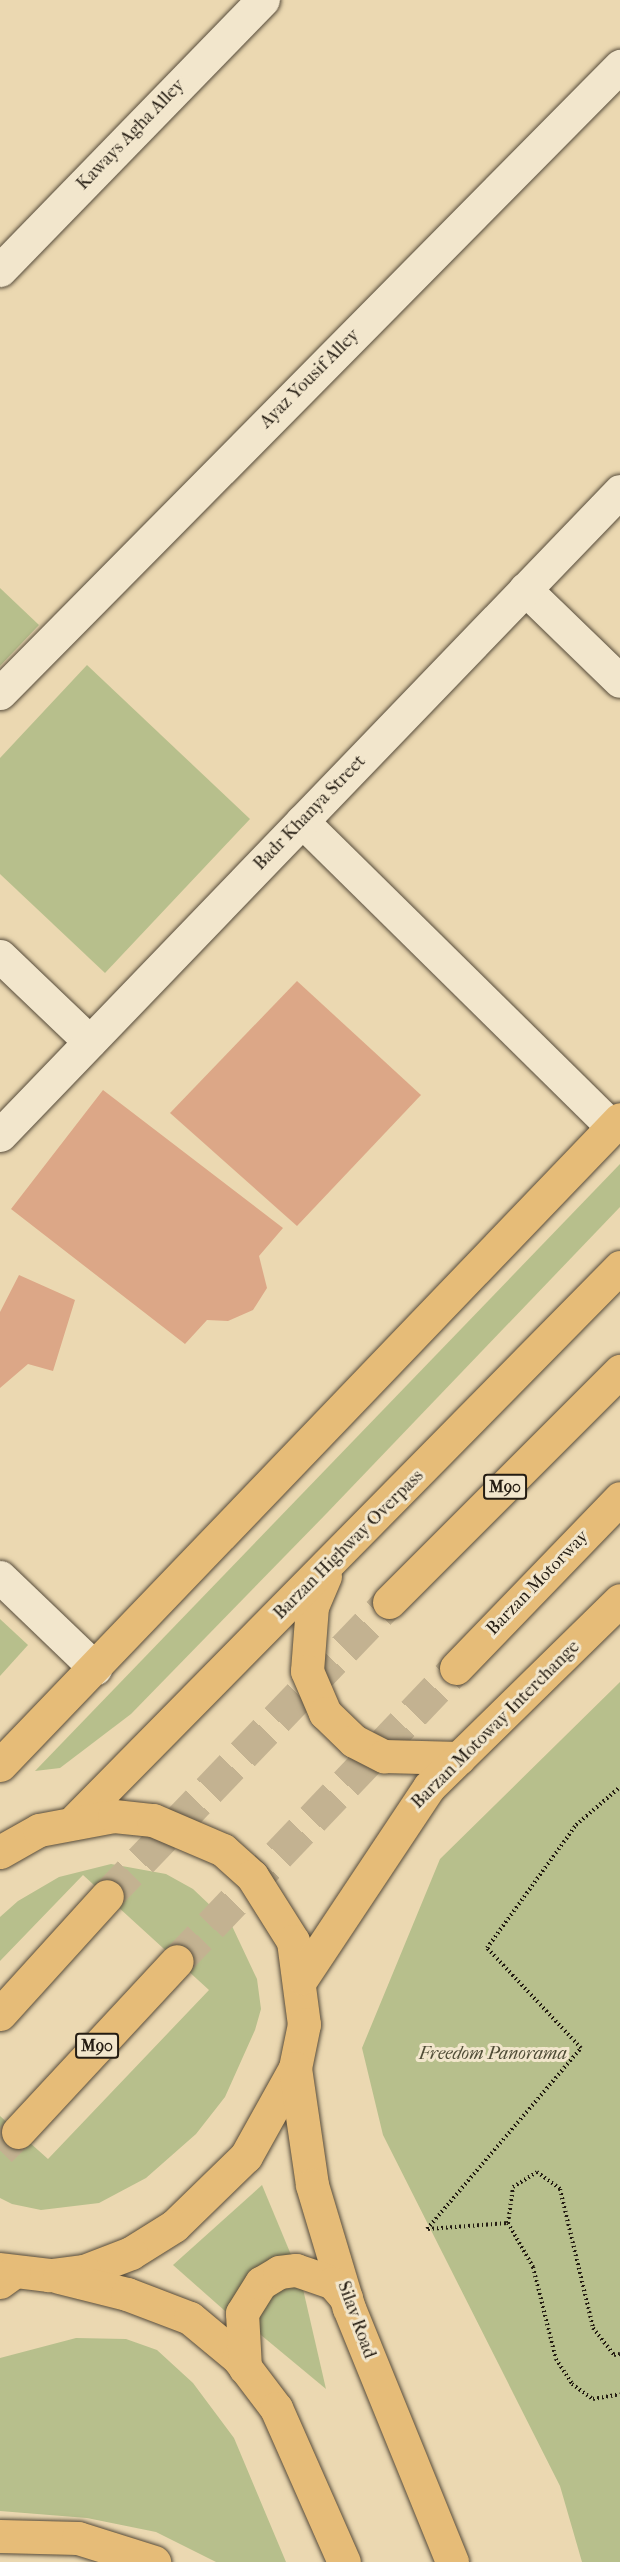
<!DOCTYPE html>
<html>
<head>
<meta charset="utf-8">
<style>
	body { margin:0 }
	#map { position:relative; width:620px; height:2562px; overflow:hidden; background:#ebd8b1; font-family:"IM FELL French Canon",serif }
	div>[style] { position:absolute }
	.green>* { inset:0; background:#b7bf8c }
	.building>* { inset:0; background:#dca787 }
	.highway-tunnel>* { height:33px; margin-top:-16.5px; transform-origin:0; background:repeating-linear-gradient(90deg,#c3b291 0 33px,transparent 0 49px) }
	.path>* { height:4px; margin-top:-2px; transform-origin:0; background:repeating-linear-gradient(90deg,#241c12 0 1.5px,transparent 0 4.5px) }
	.roads { filter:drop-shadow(0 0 2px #564b3a) drop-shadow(0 0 2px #564b3a) }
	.minor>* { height:33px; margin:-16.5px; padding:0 16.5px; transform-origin:16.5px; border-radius:16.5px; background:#f2e6cc }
	.major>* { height:33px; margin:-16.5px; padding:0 16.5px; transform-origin:16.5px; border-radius:16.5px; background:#e6bc78 }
	.highway>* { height:33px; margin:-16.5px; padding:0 16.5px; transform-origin:16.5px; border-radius:16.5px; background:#e6bc78 }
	span { translate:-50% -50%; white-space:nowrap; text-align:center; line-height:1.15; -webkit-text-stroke:6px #f2e6cc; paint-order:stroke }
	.shield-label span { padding:2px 4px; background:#f2e6cc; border:2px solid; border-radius:4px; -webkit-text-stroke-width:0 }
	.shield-label { font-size:16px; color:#241c12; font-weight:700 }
	.street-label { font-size:18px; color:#241c12 }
	.park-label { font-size:18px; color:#504d37; font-style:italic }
</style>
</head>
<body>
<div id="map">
	<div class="green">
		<i style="clip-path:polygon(0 588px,39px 625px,0 666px)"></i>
		<i style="clip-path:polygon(87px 665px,250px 819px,105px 973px,0 874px,0 758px)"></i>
		<i style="clip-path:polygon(620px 1164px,620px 1207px,326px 1514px,131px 1714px,60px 1768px,35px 1771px)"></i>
		<i style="clip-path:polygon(0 1619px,28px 1645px,0 1676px)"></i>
		<i style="clip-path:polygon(620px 1682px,620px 2562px,582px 2562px,560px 2486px,383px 2135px,362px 2048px,440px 1859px)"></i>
		<i style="clip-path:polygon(111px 1864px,166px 1874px,193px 1889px,232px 1926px,257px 1979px,261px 2009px,255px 2030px,225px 2097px,196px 2134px,146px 2178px,99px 2203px,41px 2210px,12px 2204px,0 2198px,0 2116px,48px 2159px,209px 1990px,83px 1875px,0 1961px,0 1917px,18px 1901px,59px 1877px)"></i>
		<i style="clip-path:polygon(262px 2185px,294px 2262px,233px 2318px,173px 2265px)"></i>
		<i style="clip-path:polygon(300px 2276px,326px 2389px,244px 2321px,255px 2302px)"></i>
		<i style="clip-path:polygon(76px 2338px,126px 2339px,157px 2350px,193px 2383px,234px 2438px,286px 2562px,216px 2562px,156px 2532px,87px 2518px,0 2511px,0 2358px)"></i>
	</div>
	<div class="building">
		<i style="clip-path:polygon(297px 981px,421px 1095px,297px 1226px,170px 1113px)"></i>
		<i style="clip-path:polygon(103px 1090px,283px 1228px,259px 1256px,267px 1288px,253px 1310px,228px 1321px,207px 1320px,185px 1344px,11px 1209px)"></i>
		<i style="clip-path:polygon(19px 1275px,75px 1300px,53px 1371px,28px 1364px,0 1388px,0 1312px)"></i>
	</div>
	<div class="highway-tunnel">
		<i style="left:107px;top:1896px;width:407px;rotate:-46.2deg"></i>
		<i style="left:177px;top:1961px;width:405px;rotate:-46.4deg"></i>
		<i style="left:0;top:2150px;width:25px;rotate:-45deg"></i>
	</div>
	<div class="path">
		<i style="left:508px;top:2223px;width:36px;rotate:-82deg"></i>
		<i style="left:513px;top:2187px;width:28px;rotate:-32deg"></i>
		<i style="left:537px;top:2172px;width:29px;rotate:36deg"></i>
		<i style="left:560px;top:2189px;width:143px;rotate:76.6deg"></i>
		<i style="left:593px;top:2328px;width:34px;rotate:52deg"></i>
		<i style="left:614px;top:2355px;width:6px;rotate:-9deg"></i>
		<i style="left:427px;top:2229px;width:238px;rotate:-49.6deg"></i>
		<i style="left:581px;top:2048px;width:137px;rotate:-133.2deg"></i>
		<i style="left:487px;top:1948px;width:152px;rotate:-54.1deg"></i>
		<i style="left:576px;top:1825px;width:58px;rotate:-40.8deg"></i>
		<i style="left:428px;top:2229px;width:80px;rotate:-4.3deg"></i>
		<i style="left:508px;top:2223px;width:51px;rotate:60.4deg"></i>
		<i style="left:533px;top:2267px;width:95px;rotate:76deg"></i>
		<i style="left:556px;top:2359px;width:30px;rotate:57deg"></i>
		<i style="left:572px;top:2384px;width:26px;rotate:36deg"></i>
		<i style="left:593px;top:2399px;width:27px;rotate:-10deg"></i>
	</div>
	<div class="roads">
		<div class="minor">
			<i style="left:0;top:270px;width:377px;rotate:-45.8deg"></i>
			<i style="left:525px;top:589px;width:132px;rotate:44.1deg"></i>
			<i style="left:0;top:693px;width:882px;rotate:-45.32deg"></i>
			<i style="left:302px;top:821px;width:436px;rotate:44.6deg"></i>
			<i style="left:0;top:956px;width:124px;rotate:43.7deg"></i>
			<i style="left:0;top:1135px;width:894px;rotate:-46.09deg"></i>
			<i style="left:0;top:1577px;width:132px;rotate:43.8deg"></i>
		</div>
		<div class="major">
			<i style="left:325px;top:1576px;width:33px;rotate:113deg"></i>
			<i style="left:312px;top:1606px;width:65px;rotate:94.4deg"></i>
			<i style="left:307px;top:1671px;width:46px;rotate:66.8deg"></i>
			<i style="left:325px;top:1713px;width:40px;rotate:44deg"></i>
			<i style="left:354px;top:1741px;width:34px;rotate:27deg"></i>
			<i style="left:384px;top:1756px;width:75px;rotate:1.5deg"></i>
			<i style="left:0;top:1765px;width:895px;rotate:-46.18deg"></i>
			<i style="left:76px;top:1819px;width:775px;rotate:-45.42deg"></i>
			<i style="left:0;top:1852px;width:45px;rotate:-29.4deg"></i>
			<i style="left:39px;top:1830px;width:76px;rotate:-10.6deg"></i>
			<i style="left:114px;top:1816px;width:39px;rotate:6deg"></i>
			<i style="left:153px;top:1820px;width:76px;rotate:23.2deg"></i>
			<i style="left:223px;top:1850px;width:39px;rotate:42deg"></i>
			<i style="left:252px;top:1876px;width:77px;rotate:57.8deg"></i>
			<i style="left:293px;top:1941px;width:84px;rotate:82.5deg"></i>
			<i style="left:304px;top:2024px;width:45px;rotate:101.6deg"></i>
			<i style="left:295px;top:2068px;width:101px;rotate:119.1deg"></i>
			<i style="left:246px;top:2156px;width:100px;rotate:135.8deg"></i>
			<i style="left:174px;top:2226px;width:51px;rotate:147.9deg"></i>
			<i style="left:131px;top:2253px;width:50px;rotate:159deg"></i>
			<i style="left:84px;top:2271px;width:35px;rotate:173deg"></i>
			<i style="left:49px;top:2275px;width:49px;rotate:-173deg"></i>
			<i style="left:302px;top:1978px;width:229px;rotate:-56.4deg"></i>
			<i style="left:429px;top:1787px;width:267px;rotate:-44.4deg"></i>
			<i style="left:295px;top:2068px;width:118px;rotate:81.7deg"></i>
			<i style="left:312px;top:2185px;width:128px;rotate:73.3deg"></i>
			<i style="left:349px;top:2308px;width:274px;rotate:67.9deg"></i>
			<i style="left:59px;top:2277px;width:70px;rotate:14deg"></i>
			<i style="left:127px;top:2294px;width:67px;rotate:20.9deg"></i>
			<i style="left:190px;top:2318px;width:62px;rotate:39.8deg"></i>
			<i style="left:238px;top:2358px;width:63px;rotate:52.8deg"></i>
			<i style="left:276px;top:2408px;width:168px;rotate:66.2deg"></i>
			<i style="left:245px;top:2368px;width:55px;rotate:-93.1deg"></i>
			<i style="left:242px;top:2313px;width:36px;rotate:-58deg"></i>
			<i style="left:261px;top:2283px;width:21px;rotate:-31deg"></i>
			<i style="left:279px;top:2272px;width:17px;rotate:-7deg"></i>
			<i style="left:296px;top:2270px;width:39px;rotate:19deg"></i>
			<i style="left:333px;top:2283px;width:20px;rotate:49deg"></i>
			<i style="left:0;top:2536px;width:78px;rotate:1.5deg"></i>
			<i style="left:78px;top:2538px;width:80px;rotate:17.5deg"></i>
		</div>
		<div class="highway">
			<i style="left:389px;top:1602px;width:327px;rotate:-45deg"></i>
			<i style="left:456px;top:1668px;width:236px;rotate:-46deg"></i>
			<i style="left:0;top:2014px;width:159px;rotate:-47.8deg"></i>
			<i style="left:18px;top:2132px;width:233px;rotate:-47.1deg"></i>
			<i style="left:0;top:2282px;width:17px;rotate:-36deg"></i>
		</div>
	</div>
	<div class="shield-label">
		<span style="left:505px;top:1487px">M90</span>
		<span style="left:97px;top:2046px">M90</span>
	</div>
	<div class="street-label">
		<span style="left:131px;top:135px;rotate:-46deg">Kaways Agha Alley</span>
		<span style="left:310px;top:379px;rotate:-45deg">Ayaz Yousif Alley</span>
		<span style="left:310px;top:813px;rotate:-46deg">Badr Khanya Street</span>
		<span style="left:349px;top:1545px;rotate:-45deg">Barzan Highway Overpass</span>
		<span style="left:538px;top:1583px;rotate:-46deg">Barzan Motorway</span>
		<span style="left:496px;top:1725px;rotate:-45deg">Barzan Motoway Interchange</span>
		<span style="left:356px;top:2320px;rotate:70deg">Silav Road</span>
	</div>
	<div class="park-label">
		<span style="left:493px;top:2054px">Freedom Panorama</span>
	</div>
</div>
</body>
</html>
